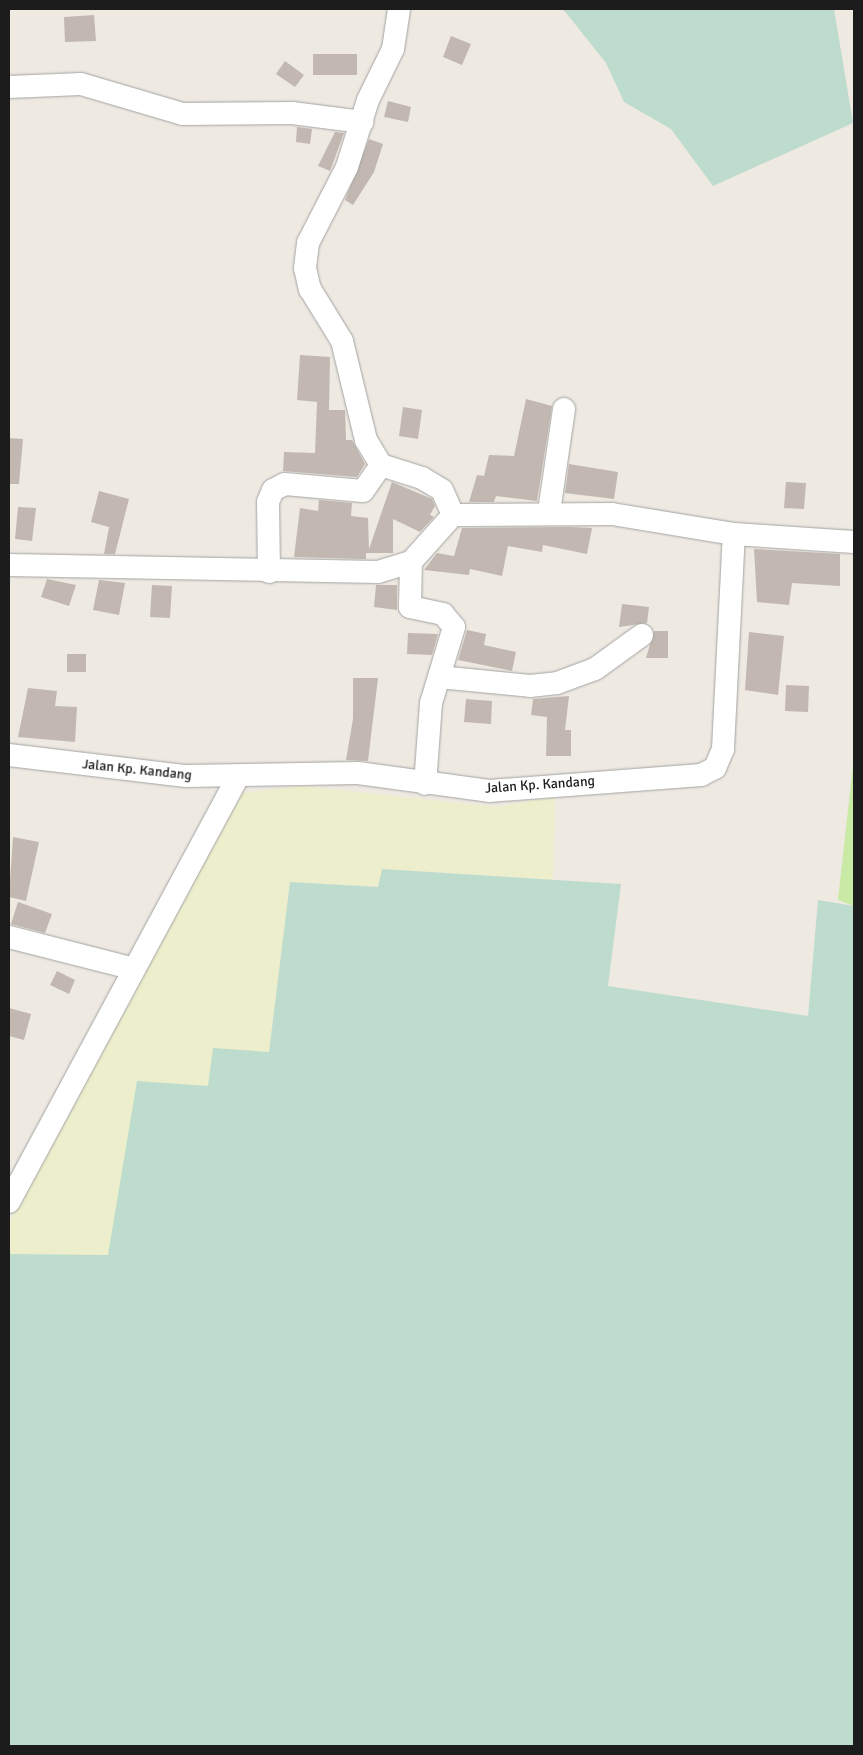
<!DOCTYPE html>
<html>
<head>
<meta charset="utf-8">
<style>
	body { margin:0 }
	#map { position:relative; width:863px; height:1755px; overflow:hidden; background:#eee9e1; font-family:Signika,sans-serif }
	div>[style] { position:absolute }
	.farmland>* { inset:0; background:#eceecc }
	.grass>* { inset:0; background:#c9eaa5 }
	.wetland>* { inset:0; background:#bedccd }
	.building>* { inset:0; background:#c2b8b1 }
	.roads { filter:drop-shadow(0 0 1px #a3a3a3) drop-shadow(0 0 1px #a3a3a3) }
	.minor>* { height:22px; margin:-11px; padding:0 11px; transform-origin:11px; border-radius:11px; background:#fff }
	span { translate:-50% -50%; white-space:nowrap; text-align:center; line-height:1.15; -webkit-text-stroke:4px #fff; paint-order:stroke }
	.street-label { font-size:14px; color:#1c1c1c }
	.frame { position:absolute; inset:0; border:10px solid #1c1c1c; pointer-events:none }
</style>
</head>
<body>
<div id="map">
	<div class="farmland">
		<i style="clip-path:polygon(301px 786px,498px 807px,555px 796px,553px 880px,383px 869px,378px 887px,290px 882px,269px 1053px,208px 1086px,122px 1178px,108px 1256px,9px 1254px,9px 1224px,71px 1083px,242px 793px)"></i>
	</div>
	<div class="grass">
		<i style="clip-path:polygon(854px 756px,854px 906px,838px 900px)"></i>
	</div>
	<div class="wetland">
		<i style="clip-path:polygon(563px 9px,834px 9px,853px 123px,713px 186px,671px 129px,624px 102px,606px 63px)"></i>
		<i style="clip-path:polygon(382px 869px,621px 884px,608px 986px,808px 1016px,818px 900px,854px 906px,854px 1746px,9px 1746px,9px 1254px,108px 1255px,137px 1081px,208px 1086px,213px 1048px,269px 1052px,290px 882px,378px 887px)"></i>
	</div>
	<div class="building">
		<i style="clip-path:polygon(94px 15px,96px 41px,65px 42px,64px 17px)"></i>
		<i style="clip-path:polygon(451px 36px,471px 44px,462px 65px,443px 57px)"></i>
		<i style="clip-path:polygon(313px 54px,357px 54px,357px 75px,313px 75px)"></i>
		<i style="clip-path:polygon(285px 61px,304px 75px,295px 87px,276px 74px)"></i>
		<i style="clip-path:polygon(388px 101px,411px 107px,408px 122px,384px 117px)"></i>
		<i style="clip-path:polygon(297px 127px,312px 129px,310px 144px,296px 142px)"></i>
		<i style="clip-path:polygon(335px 132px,344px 133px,330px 171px,318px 166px)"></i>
		<i style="clip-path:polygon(369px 139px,383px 144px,374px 172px,353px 205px,345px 200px)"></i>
		<i style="clip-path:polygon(300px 355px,330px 357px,329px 410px,345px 410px,346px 440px,352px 440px,365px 464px,357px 477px,283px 471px,284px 452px,315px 453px,317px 402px,297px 400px)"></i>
		<i style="clip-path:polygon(526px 399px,552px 406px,537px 501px,496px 496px,494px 502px,469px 502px,477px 475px,484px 476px,489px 455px,514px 456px)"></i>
		<i style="clip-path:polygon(403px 407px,422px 410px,418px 439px,399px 436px)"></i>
		<i style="clip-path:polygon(9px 438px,23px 439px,19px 484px,9px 484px)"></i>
		<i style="clip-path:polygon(569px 464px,618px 472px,614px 499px,565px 493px)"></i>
		<i style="clip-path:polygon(392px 482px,432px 499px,435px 506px,430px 515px,434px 517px,420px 532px,393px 519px,393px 553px,366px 553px,366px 559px,294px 557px,300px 508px,318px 511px,319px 500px,352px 503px,351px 516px,368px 518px,369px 549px)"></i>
		<i style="clip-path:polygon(786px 482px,806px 483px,804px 509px,784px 508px)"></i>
		<i style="clip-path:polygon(99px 491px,129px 499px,115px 554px,104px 554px,109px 527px,91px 522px)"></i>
		<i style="clip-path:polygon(18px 507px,36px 508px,32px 541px,15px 539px)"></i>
		<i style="clip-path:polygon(570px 527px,592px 528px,587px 554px,543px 545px,542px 552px,508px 546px,502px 576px,470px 569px,469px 575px,424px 570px,437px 553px,454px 556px,462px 528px)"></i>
		<i style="clip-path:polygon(754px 549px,840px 554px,840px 586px,792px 583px,789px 605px,757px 602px)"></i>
		<i style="clip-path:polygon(47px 579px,76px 585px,69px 606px,41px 597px)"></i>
		<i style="clip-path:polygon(99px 580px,125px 583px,119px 615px,93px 610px)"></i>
		<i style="clip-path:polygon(152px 585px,172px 586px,170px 618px,150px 617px)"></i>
		<i style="clip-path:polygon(376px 585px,397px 585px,397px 610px,374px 607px)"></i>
		<i style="clip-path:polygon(622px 604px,649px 607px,647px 623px,619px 627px)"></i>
		<i style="clip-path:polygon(467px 630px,486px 634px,484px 645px,516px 652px,512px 671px,458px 660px)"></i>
		<i style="clip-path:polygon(654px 631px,668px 631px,668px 658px,646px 658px)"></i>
		<i style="clip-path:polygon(749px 632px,784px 636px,778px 695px,745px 690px)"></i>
		<i style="clip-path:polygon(408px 633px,438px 634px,432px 655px,407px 654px)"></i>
		<i style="clip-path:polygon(67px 654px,86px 654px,86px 672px,67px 672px)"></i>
		<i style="clip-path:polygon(353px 678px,378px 678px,368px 761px,346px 760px,353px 719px)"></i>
		<i style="clip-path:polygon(786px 685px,809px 686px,808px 712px,785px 711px)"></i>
		<i style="clip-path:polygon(28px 688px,57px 691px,55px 706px,77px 707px,75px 742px,18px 737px)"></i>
		<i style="clip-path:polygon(569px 696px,565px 730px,571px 730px,571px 756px,546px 756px,547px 717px,531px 715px,533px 699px)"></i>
		<i style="clip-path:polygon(466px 699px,492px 701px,491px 724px,464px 722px)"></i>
		<i style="clip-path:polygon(13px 837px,39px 842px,26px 901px,9px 897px)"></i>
		<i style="clip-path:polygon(18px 902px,52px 914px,45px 933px,11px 924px)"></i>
		<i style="clip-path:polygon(57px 971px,75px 980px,69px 994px,50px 985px)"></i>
		<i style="clip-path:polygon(9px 1008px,31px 1014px,24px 1040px,9px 1036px)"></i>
	</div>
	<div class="roads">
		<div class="minor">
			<i style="left:399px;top:9px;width:40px;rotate:98.5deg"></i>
			<i style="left:393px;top:49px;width:57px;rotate:116.1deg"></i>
			<i style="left:368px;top:100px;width:70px;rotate:107.4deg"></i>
			<i style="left:347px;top:167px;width:85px;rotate:117.2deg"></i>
			<i style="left:308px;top:243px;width:25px;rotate:97deg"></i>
			<i style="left:305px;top:268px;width:22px;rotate:77deg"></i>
			<i style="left:310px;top:289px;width:61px;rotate:58.4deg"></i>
			<i style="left:342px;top:341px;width:102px;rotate:76.4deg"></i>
			<i style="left:366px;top:440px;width:29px;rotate:59deg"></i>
			<i style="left:381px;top:465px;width:43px;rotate:17.6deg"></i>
			<i style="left:422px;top:478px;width:23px;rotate:31deg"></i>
			<i style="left:442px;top:490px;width:27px;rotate:66deg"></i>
			<i style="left:9px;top:87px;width:72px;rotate:-2.4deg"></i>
			<i style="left:81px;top:84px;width:106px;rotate:16.4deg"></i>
			<i style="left:183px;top:114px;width:109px;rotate:-0.5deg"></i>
			<i style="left:292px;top:113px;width:71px;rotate:7.3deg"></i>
			<i style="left:549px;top:512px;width:104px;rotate:-81.7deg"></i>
			<i style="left:411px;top:562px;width:45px;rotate:91.3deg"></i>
			<i style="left:410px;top:607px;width:34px;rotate:12deg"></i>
			<i style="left:443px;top:614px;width:17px;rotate:50deg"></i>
			<i style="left:454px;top:627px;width:79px;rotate:106.8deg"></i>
			<i style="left:431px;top:703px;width:81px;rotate:94.2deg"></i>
			<i style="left:9px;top:565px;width:369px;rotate:1.1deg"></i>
			<i style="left:378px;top:572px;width:34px;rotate:-17deg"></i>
			<i style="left:411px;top:562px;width:63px;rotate:-48.2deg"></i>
			<i style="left:453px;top:515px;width:11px"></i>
			<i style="left:464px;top:515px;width:148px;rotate:-0.4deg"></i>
			<i style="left:612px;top:514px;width:124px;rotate:9.3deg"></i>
			<i style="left:269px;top:572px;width:70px;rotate:-90.8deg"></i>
			<i style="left:268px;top:502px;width:13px;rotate:-67deg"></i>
			<i style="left:273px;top:490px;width:13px;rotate:-27deg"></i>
			<i style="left:285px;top:484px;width:78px;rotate:5.1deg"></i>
			<i style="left:363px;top:491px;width:32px;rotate:-55deg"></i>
			<i style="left:439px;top:677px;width:91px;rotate:5.6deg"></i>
			<i style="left:530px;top:686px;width:27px;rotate:-6deg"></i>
			<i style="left:557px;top:683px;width:40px;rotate:-20.2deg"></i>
			<i style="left:595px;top:669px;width:58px;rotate:-35.9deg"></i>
			<i style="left:9px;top:755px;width:178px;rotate:6.8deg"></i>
			<i style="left:186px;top:776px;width:172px;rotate:-1deg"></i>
			<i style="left:358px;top:773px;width:132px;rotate:7.8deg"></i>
			<i style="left:489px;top:791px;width:213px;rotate:-4.3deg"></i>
			<i style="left:701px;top:775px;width:16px;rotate:-27deg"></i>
			<i style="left:715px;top:768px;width:21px;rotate:-67deg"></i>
			<i style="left:723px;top:749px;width:215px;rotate:-87.1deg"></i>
			<i style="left:734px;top:534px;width:120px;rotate:3.8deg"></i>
			<i style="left:9px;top:937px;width:126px;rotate:14.3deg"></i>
			<i style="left:9px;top:1202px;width:484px;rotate:-61.7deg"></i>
		</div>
	</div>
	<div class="street-label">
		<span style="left:137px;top:770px;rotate:6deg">Jalan Kp. Kandang</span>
		<span style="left:540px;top:785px;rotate:-4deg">Jalan Kp. Kandang</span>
	</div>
	<div class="frame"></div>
</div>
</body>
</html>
